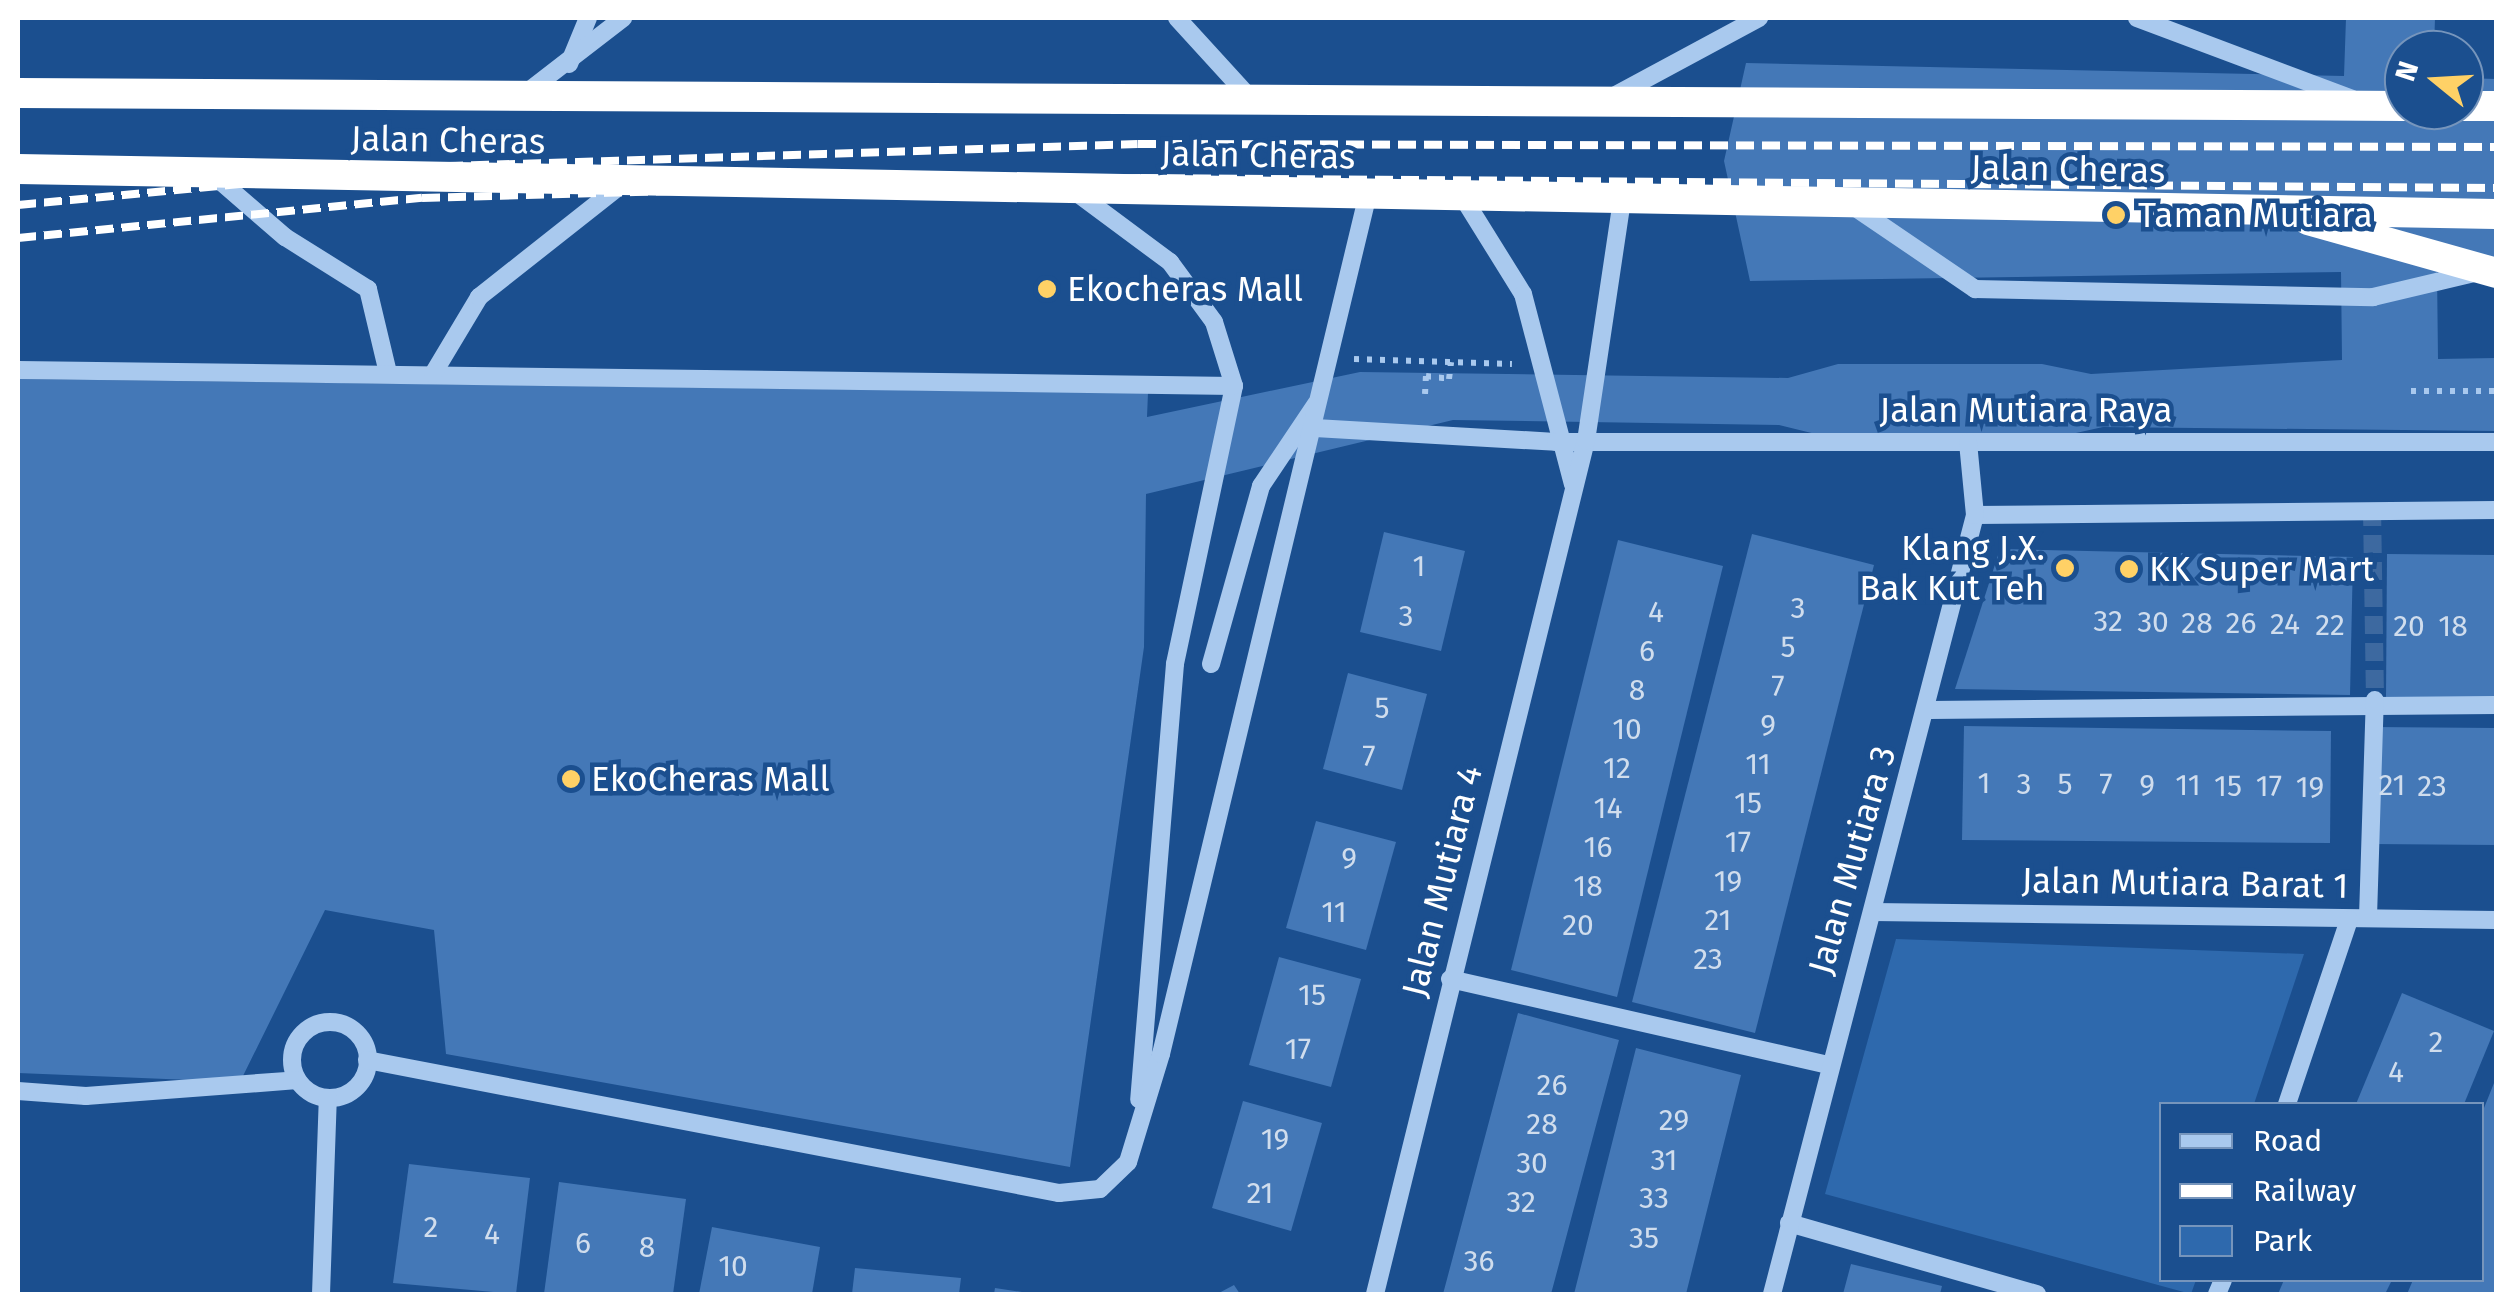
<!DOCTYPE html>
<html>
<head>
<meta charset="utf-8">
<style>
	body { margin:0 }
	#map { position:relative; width:2514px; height:1312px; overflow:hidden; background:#1b4f8f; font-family:"Fira Sans",sans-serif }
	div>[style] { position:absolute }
	.green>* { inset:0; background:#2e69ad }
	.building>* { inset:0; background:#4478b7 }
	.minor-tunnel>* { height:18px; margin-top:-9px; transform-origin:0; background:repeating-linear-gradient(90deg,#3d69a0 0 18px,transparent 0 27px) }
	.path>* { height:6px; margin-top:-3px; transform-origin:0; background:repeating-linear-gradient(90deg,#a9c9ee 0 5px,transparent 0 13px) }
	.minor>* { height:18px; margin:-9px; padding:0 9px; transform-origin:9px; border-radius:9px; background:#a9c9ee }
	.minor>.ring { margin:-9px; padding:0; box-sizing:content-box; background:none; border:18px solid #a9c9ee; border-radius:50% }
	.highway>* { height:30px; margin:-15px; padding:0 15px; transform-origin:15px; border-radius:15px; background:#fff }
	.rail>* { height:8px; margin-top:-4px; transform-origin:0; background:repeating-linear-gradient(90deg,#fff 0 18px,transparent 0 26px) }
	.dots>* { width:28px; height:28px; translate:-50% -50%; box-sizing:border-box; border:5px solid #1b4f8f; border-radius:50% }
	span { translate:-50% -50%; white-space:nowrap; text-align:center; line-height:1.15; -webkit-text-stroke:9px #1b4f8f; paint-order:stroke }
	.number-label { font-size:30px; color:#d0dded }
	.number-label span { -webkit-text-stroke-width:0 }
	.street-label { font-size:35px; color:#fff }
	.poi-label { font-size:35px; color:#fff }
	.left { translate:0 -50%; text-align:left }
	.right { translate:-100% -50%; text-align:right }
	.frame { position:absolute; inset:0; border:20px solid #fff; pointer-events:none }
	.legend { position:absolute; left:2159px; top:1102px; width:325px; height:180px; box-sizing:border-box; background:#1b4f8f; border:2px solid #7695bc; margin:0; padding:12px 18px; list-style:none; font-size:30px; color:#fff }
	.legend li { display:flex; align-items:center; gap:20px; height:50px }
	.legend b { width:50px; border:2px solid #7695bc }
	.north { position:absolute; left:2384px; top:30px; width:100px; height:100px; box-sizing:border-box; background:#1b4f8f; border:2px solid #7695bc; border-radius:50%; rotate:288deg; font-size:28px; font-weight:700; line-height:40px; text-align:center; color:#fff }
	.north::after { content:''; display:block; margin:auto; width:35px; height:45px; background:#ffd166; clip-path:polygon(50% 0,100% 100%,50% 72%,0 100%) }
</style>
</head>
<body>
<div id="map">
	<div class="green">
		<i style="clip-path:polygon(1896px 939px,2304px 954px,2254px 1104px,2162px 1104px,2162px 1280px,2196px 1280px,2191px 1294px,1825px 1194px)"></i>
	</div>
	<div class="building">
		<i style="clip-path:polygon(2346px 18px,2435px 18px,2434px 50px,2404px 50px,2404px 110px,2464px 110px,2464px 78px,2496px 79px,2496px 270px,2437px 271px,2438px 359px,2496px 358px,2496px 431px,2103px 427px,2058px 437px,1840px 440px,1779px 425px,1453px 420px,1146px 494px,1144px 647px,1070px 1167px,446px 1054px,434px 930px,325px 910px,240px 1082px,18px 1073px,18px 379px,1148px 393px,1147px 417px,1360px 372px,1788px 378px,1838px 364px,2042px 364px,2091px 374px,2342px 360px,2341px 272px,1750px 281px,1724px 161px,1746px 63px,2344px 76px)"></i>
		<i style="clip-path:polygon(1384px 532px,1465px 551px,1441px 651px,1360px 632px)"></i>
		<i style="clip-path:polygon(1752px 534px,1874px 565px,1755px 1033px,1632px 1002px)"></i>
		<i style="clip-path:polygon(1618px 540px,1723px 566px,1617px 997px,1511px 970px)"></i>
		<i style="clip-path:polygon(2000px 549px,2353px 557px,2350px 695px,1955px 689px)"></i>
		<i style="clip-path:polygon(2387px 554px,2496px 555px,2496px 698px,2386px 697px)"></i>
		<i style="clip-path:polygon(1348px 673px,1427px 694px,1402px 790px,1323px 769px)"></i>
		<i style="clip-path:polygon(1964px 726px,2331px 731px,2330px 843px,1962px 840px)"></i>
		<i style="clip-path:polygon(2373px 727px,2496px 728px,2496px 845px,2371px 844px)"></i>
		<i style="clip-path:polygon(1316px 821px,1396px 842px,1366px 950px,1286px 928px)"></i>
		<i style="clip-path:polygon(1279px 957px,1361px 979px,1331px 1087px,1249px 1065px)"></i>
		<i style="clip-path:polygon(2402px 993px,2494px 1031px,2464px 1104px,2356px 1104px)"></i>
		<i style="clip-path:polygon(1518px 1013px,1619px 1040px,1598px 1118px,1551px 1294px,1443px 1294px)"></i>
		<i style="clip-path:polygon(1636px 1048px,1741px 1075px,1692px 1270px,1686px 1294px,1574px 1294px)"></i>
		<i style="clip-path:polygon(2496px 1078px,2496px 1294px,2407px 1294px,2413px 1280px,2482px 1280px,2482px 1113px)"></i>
		<i style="clip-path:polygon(1243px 1101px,1322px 1123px,1291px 1231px,1212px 1208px)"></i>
		<i style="clip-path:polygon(409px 1164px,530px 1178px,516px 1294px,393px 1283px)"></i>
		<i style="clip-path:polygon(559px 1182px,686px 1199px,673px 1294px,544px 1294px)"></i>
		<i style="clip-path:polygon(712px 1227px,820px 1247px,812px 1294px,699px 1294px)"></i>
		<i style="clip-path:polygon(1851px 1264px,1942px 1286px,1940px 1294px,1843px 1294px)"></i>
		<i style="clip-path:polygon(855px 1268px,961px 1278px,959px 1294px,852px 1294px)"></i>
		<i style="clip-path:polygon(2284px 1280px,2392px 1280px,2385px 1294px,2278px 1294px)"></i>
		<i style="clip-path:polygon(1234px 1285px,1240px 1294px,1217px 1294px)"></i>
		<i style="clip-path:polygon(995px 1288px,1022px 1292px,1022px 1294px,994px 1294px)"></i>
	</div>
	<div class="minor-tunnel">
		<i style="left:2372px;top:508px;width:192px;rotate:89.1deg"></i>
	</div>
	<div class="path">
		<i style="left:1354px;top:359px;width:158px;rotate:1.8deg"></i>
		<i style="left:2411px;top:391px;width:85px"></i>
		<i style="left:1425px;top:394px;width:18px;rotate:-87deg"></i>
		<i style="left:1426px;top:376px;width:23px;rotate:7deg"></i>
		<i style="left:1449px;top:379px;width:17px;rotate:-83deg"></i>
	</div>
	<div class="minor">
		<i style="left:1177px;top:18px;width:108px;rotate:47.6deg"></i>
		<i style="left:2137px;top:18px;width:230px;rotate:20.6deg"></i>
		<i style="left:569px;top:64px;width:50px;rotate:-67.6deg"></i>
		<i style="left:526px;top:93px;width:123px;rotate:-37.7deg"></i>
		<i style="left:1614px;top:96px;width:165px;rotate:-28.3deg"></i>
		<i style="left:211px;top:173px;width:98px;rotate:40.9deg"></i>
		<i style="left:285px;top:237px;width:98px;rotate:32.1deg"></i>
		<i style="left:368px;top:289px;width:86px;rotate:76.6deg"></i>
		<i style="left:1073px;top:190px;width:121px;rotate:36.6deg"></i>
		<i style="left:1170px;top:262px;width:74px;rotate:53.7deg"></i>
		<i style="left:1214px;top:322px;width:67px;rotate:72.6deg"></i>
		<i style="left:1234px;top:386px;width:284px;rotate:102deg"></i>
		<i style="left:1175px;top:664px;width:437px;rotate:94.7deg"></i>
		<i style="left:1462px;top:196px;width:115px;rotate:58.1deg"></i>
		<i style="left:1523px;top:294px;width:197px;rotate:75.3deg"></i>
		<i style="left:1853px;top:206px;width:148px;rotate:34.2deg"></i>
		<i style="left:1975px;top:289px;width:398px;rotate:1.2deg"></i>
		<i style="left:2373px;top:297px;width:104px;rotate:-13.4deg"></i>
		<i style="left:18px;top:370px;width:1216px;rotate:0.75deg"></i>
		<i style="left:433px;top:374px;width:90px;rotate:-59.1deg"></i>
		<i style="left:479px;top:297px;width:187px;rotate:-38.3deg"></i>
		<i style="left:1315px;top:428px;width:241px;rotate:3.3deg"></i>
		<i style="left:1556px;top:442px;width:940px"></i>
		<i style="left:1975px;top:515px;width:521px;rotate:-0.55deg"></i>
		<i style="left:1211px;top:664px;width:185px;rotate:-74.3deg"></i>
		<i style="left:1261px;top:486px;width:99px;rotate:-56.1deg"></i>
		<i style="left:1929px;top:710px;width:567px;rotate:-0.51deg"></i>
		<i style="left:1873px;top:912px;width:623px;rotate:0.74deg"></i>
		<i style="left:2368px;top:917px;width:217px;rotate:-88.2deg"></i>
		<i style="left:1450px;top:979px;width:389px;rotate:12.8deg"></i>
		<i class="ring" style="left:292px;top:1022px;width:58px;height:58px"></i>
		<i style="left:367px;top:1060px;width:705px;rotate:10.88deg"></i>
		<i style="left:1059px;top:1193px;width:41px;rotate:-5.6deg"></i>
		<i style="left:1100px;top:1189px;width:39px;rotate:-44deg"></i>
		<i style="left:1128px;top:1162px;width:113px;rotate:-73deg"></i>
		<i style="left:1161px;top:1054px;width:885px;rotate:-76.47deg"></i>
		<i style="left:18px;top:1091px;width:68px;rotate:4.2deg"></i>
		<i style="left:86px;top:1096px;width:212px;rotate:-4.3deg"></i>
		<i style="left:2287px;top:1104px;width:194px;rotate:-71.4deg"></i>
		<i style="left:1789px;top:1223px;width:258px;rotate:16deg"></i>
		<i style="left:321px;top:1294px;width:196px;rotate:-88deg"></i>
		<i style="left:1375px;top:1294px;width:879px;rotate:-76.11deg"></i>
		<i style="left:1586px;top:441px;width:245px;rotate:-81.5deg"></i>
		<i style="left:1772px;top:1294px;width:805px;rotate:-75.39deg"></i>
		<i style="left:1975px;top:515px;width:73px;rotate:-95.5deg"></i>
		<i style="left:2217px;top:1294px;width:15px;rotate:-67deg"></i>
	</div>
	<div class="highway">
		<i style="left:18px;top:93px;width:2386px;rotate:0.31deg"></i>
		<i style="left:2464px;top:106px;width:32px"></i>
		<i style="left:18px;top:169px;width:2478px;rotate:1.04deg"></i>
		<i style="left:2308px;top:220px;width:195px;rotate:15.7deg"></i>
	</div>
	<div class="rail">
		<i style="left:18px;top:205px;width:403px;rotate:-5.4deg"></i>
		<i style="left:419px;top:167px;width:719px;rotate:-1.83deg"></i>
		<i style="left:1138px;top:144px;width:1358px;rotate:0.13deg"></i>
		<i style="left:18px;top:238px;width:406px;rotate:-5.7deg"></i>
		<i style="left:422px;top:198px;width:719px;rotate:-1.59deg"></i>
		<i style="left:1141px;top:178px;width:1355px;rotate:0.42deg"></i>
	</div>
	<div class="dots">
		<i style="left:2116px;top:215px;background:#ffd166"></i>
		<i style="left:1047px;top:289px;background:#ffd166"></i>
		<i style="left:2065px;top:568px;background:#ffd166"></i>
		<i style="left:2129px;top:569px;background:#ffd166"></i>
		<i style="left:571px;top:779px;background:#ffd166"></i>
	</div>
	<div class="number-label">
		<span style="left:1419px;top:566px">1</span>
		<span style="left:1798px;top:608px">3</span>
		<span style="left:1656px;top:612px">4</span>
		<span style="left:1406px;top:616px">3</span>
		<span style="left:2108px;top:621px">32</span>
		<span style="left:2153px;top:622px">30</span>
		<span style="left:2197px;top:623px">28</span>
		<span style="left:2241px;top:623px">26</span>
		<span style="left:2285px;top:624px">24</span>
		<span style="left:2330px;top:625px">22</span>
		<span style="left:2409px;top:626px">20</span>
		<span style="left:2453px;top:626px">18</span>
		<span style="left:1788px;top:647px">5</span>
		<span style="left:1647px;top:651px">6</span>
		<span style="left:1778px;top:686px">7</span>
		<span style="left:1637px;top:690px">8</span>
		<span style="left:1382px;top:708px">5</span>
		<span style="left:1768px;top:725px">9</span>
		<span style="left:1627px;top:729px">10</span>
		<span style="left:1369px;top:756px">7</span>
		<span style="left:1758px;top:764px">11</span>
		<span style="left:1617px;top:768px">12</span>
		<span style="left:1984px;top:783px">1</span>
		<span style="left:2024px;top:784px">3</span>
		<span style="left:2065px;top:784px">5</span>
		<span style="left:2106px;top:784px">7</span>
		<span style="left:2147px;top:785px">9</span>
		<span style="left:2188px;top:785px">11</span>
		<span style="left:2392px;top:785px">21</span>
		<span style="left:2228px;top:786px">15</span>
		<span style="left:2269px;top:786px">17</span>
		<span style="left:2432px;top:786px">23</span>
		<span style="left:2310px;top:787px">19</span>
		<span style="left:1748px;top:803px">15</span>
		<span style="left:1608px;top:808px">14</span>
		<span style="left:1738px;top:842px">17</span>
		<span style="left:1598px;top:847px">16</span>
		<span style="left:1349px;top:858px">9</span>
		<span style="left:1728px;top:881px">19</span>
		<span style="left:1588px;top:886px">18</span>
		<span style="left:1334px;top:912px">11</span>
		<span style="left:1718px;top:920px">21</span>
		<span style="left:1578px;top:925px">20</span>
		<span style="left:1708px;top:959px">23</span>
		<span style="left:1312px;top:995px">15</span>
		<span style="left:2436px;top:1042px">2</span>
		<span style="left:1298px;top:1049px">17</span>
		<span style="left:2396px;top:1072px">4</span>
		<span style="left:1552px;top:1085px">26</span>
		<span style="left:1674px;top:1120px">29</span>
		<span style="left:1542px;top:1124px">28</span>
		<span style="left:1275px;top:1139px">19</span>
		<span style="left:1664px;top:1160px">31</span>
		<span style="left:1532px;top:1163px">30</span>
		<span style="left:1260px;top:1193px">21</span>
		<span style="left:1654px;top:1198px">33</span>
		<span style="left:1521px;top:1202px">32</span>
		<span style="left:431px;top:1227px">2</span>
		<span style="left:492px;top:1234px">4</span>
		<span style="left:1644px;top:1238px">35</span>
		<span style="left:583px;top:1243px">6</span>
		<span style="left:647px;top:1247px">8</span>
		<span style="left:1479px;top:1261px">36</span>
		<span style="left:733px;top:1266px">10</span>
	</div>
	<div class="street-label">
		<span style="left:448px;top:140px;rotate:1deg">Jalan Cheras</span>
		<span style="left:1258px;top:155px;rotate:1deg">Jalan Cheras</span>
		<span style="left:2068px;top:169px;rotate:1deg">Jalan Cheras</span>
		<span style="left:2026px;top:410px">Jalan Mutiara Raya</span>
		<span style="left:1852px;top:860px;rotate:-74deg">Jalan Mutiara 3</span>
		<span style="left:1442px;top:881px;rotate:-76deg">Jalan Mutiara 4</span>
		<span style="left:2185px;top:883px;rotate:1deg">Jalan Mutiara Barat 1</span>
	</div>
	<div class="poi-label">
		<span class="left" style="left:2138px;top:215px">Taman Mutiara</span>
		<span class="left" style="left:1067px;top:289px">Ekocheras Mall</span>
		<span class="right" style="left:2045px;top:568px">Klang J.X.<br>Bak Kut Teh</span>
		<span class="left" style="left:2149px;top:569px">KK Super Mart</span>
		<span class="left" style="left:591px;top:779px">EkoCheras Mall</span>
	</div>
	<div class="frame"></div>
	<ul class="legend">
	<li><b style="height:12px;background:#a9c9ee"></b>Road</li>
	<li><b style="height:12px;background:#fff"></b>Railway</li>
	<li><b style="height:28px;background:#2e69ad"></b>Park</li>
	</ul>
	<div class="north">N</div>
</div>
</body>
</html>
